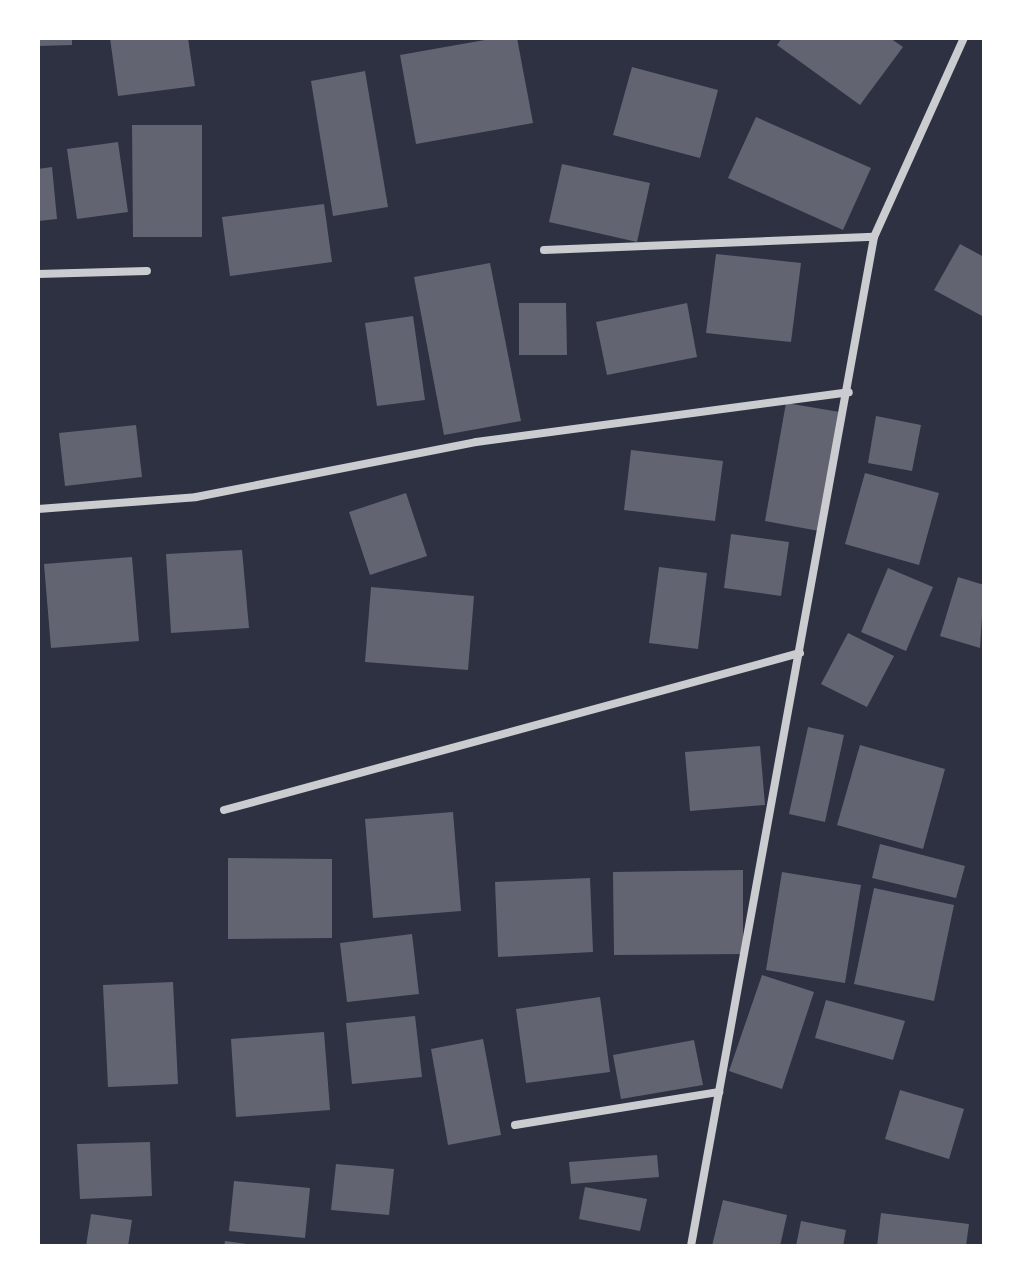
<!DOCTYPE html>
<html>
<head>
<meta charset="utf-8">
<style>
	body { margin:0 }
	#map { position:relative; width:1022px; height:1284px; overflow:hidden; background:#2d3142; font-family:Georgia,serif }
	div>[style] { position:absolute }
	.building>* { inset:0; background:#626471 }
	.minor>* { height:8px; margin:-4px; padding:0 4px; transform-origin:4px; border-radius:4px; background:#caccd0 }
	span { translate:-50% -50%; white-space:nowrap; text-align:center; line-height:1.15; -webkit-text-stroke:6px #fff; paint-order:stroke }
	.frame { position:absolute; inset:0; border:40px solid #fff; pointer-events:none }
</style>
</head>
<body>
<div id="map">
	<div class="building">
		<i style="clip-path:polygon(38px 38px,72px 38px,72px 45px,38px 46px)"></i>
		<i style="clip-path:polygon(110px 38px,188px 38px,195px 86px,118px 96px)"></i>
		<i style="clip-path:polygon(496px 38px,517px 38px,533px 123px,416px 144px,400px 55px)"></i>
		<i style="clip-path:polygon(782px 38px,890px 38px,903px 47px,860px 105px,777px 45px)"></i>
		<i style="clip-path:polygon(632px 67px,718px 90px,700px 158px,613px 135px)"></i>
		<i style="clip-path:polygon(365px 71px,388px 207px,333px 216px,311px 81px)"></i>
		<i style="clip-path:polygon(756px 117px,871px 168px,843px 230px,728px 178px)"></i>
		<i style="clip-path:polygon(132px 125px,202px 125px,202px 237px,133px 237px)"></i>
		<i style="clip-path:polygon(118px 142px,128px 212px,77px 219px,67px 149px)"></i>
		<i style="clip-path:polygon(562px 164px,650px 183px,637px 242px,549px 222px)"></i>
		<i style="clip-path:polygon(52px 167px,57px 219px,38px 221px,38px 169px)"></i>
		<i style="clip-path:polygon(324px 204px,332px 262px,230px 276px,222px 217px)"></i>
		<i style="clip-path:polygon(960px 244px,984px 257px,984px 317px,934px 290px)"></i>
		<i style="clip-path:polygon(716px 254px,801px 263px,791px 342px,706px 333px)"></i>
		<i style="clip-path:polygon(490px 263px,521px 421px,444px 435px,414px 277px)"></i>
		<i style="clip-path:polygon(519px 303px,566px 303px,567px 355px,519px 355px)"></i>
		<i style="clip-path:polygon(687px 303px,697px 357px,607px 375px,596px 322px)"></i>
		<i style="clip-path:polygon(413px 316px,425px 400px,377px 406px,365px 323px)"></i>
		<i style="clip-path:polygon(786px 403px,840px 412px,819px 531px,765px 521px)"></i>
		<i style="clip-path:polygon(876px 416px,921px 425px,912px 471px,868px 463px)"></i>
		<i style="clip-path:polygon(136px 425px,142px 477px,65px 486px,59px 433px)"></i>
		<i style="clip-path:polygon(631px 450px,723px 461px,715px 521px,624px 510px)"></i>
		<i style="clip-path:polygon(865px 473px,939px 493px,919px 565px,845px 544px)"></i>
		<i style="clip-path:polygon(406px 493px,427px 556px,370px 575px,349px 512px)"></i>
		<i style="clip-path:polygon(731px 534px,789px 542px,781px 596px,724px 588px)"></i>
		<i style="clip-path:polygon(242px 550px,249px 628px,171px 633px,166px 554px)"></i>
		<i style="clip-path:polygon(132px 557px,139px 641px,51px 648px,44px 564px)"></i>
		<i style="clip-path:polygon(659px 567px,707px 573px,698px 649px,649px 643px)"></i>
		<i style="clip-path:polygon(888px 568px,933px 587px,906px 651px,861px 632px)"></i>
		<i style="clip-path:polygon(958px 577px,984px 585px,980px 648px,940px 636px)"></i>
		<i style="clip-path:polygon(371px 587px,474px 596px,468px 670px,365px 662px)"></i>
		<i style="clip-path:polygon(848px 633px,894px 656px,867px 707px,821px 684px)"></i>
		<i style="clip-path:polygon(808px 727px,844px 735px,825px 822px,789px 814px)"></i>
		<i style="clip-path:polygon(860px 745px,945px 769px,923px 849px,837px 825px)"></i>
		<i style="clip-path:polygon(760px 746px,765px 805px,690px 811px,685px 752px)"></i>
		<i style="clip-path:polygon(453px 812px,461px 911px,373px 918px,365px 819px)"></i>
		<i style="clip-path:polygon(880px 844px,965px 866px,956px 898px,872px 878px)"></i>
		<i style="clip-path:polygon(228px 858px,332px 859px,332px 938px,228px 939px)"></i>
		<i style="clip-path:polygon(743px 870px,743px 954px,614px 955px,613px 872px)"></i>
		<i style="clip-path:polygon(782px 872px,861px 885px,845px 983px,766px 970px)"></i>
		<i style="clip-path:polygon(590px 878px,593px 952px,498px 957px,495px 882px)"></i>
		<i style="clip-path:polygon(874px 888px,954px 905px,934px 1001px,854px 984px)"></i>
		<i style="clip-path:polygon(412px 934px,419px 994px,347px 1002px,340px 943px)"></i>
		<i style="clip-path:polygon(762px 975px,814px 992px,782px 1089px,729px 1071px)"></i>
		<i style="clip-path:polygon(173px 982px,178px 1084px,108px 1087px,103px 985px)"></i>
		<i style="clip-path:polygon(600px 997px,610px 1072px,526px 1083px,516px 1009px)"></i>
		<i style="clip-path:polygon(826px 1000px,905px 1021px,893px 1060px,815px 1038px)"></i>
		<i style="clip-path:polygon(415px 1016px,422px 1077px,352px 1084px,346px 1023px)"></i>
		<i style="clip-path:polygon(324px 1032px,330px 1110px,236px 1117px,231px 1039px)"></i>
		<i style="clip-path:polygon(483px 1039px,501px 1135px,448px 1145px,431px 1049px)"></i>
		<i style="clip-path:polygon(694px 1040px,703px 1085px,621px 1099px,613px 1055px)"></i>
		<i style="clip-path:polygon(900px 1090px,964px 1109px,949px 1159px,885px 1139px)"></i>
		<i style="clip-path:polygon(150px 1142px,152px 1196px,80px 1199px,77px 1144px)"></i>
		<i style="clip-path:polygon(657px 1155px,659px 1177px,571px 1184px,569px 1162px)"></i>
		<i style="clip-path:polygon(336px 1164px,394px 1169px,389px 1215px,331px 1210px)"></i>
		<i style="clip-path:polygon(234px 1181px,310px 1188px,305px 1238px,229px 1231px)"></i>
		<i style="clip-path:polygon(585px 1187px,647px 1199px,640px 1231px,579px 1219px)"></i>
		<i style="clip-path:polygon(723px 1200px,787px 1215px,780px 1246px,712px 1246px)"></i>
		<i style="clip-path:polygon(881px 1213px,969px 1224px,966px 1246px,877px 1246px)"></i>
		<i style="clip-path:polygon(91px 1214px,132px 1220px,128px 1246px,86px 1246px)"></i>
		<i style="clip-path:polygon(801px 1221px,846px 1230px,843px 1246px,796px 1246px)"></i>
		<i style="clip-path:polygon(225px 1241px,247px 1244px,247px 1246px,224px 1246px)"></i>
	</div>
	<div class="minor">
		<i style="left:874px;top:237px;width:218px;rotate:-65.7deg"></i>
		<i style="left:544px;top:250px;width:330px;rotate:-2.3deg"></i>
		<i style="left:874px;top:237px;width:1025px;rotate:100.28deg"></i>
		<i style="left:38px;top:274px;width:109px;rotate:-1.6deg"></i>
		<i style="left:38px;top:509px;width:158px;rotate:-4.3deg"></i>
		<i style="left:196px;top:497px;width:285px;rotate:-11.1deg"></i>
		<i style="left:476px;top:442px;width:376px;rotate:-7.6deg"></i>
		<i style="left:224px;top:810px;width:597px;rotate:-15.25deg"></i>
		<i style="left:515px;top:1125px;width:207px;rotate:-9.2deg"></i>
	</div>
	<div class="frame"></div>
</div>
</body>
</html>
